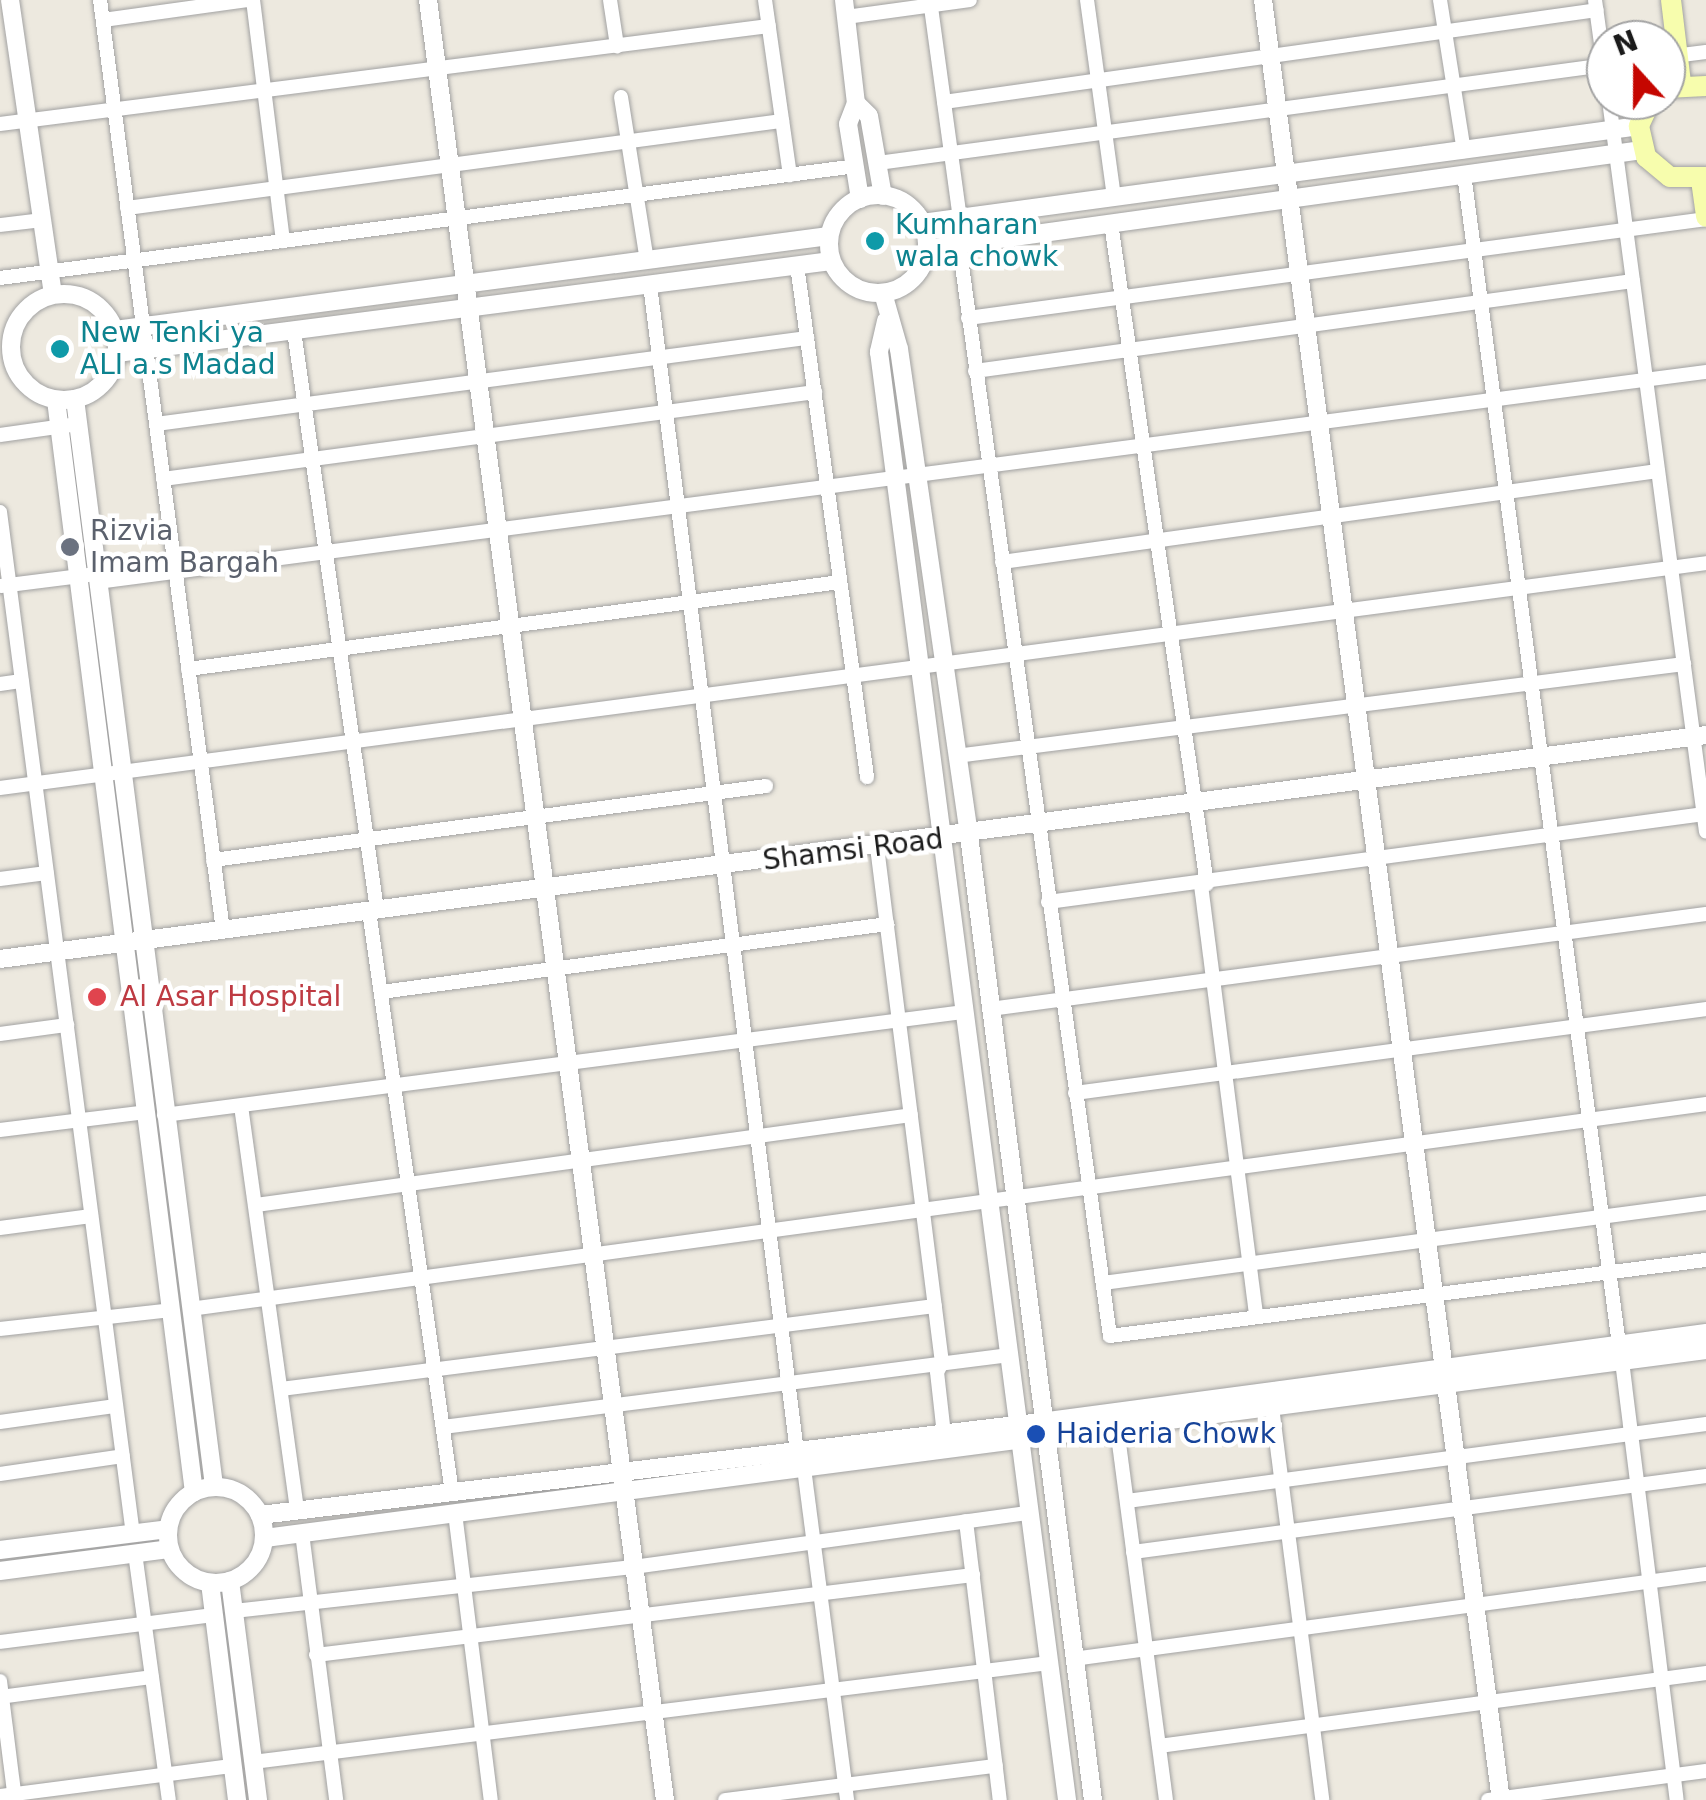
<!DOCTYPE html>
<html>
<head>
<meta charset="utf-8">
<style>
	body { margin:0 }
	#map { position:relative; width:1706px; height:1800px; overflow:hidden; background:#ede9df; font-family:"DejaVu Sans",sans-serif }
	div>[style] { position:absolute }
	.roads { filter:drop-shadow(0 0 2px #a2a2a2) drop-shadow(0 0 2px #a2a2a2) }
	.minor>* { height:14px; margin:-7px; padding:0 7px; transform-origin:7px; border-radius:7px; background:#fff }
	.tertiary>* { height:18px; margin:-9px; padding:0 9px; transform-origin:9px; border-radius:9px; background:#fff }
	.tertiary>.ring { margin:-9px; padding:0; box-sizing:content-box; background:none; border:18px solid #fff; border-radius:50% }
	.secondary>* { height:20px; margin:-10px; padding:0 10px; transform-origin:10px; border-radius:10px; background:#f7fdad }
	.dots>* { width:28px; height:28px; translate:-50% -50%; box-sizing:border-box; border:5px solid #fff; border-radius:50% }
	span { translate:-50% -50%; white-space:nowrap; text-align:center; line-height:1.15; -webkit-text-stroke:9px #fff; paint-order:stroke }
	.culture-label { font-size:28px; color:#0d838f }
	.left { translate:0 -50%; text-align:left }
	.worship-label { font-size:28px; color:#5b616d }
	.street-label { font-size:28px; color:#1b1b1b }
	.health-label { font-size:28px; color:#be3a42 }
	.transit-label { font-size:28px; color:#164399 }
	.north { position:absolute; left:1586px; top:20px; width:100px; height:100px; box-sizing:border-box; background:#fff; border:2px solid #a4a4a4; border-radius:50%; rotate:339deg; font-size:28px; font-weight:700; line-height:40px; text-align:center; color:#1b1b1b }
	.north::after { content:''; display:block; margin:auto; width:35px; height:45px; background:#c50600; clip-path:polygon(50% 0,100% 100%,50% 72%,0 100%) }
</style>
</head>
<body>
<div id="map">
	<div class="roads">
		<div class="minor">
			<i style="left:100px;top:0;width:938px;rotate:82.47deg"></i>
			<i style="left:253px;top:0;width:243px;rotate:82.9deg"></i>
			<i style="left:610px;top:0;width:47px;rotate:81.3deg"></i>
			<i style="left:765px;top:0;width:177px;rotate:81.9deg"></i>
			<i style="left:930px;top:0;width:220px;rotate:82.2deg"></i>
			<i style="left:1087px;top:0;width:200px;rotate:82.2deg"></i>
			<i style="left:1440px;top:0;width:153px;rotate:81deg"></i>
			<i style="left:1595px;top:0;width:81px;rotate:82.2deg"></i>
			<i style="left:846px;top:17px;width:125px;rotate:-7.8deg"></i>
			<i style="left:103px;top:20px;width:146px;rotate:-7.9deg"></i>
			<i style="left:1666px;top:57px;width:40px;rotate:-7.1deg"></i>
			<i style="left:621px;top:97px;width:166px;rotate:81deg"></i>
			<i style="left:1609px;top:100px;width:738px;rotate:82.45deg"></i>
			<i style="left:944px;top:102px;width:659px;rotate:-8.02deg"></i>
			<i style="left:0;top:124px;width:775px;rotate:-7.26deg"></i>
			<i style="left:878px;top:163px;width:735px;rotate:-7.67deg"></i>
			<i style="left:1464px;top:174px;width:1181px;rotate:82.46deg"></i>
			<i style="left:127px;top:208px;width:661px;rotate:-7.57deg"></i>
			<i style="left:1111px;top:223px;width:668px;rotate:81.74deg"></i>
			<i style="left:0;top:225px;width:42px;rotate:-6.8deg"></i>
			<i style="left:959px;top:244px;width:1102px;rotate:82.13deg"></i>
			<i style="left:1110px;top:1336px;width:601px;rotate:-7.27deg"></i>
			<i style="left:797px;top:265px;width:517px;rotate:82.21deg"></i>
			<i style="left:0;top:278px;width:863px;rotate:-7.45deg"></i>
			<i style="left:650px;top:285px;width:1176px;rotate:82.82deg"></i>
			<i style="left:968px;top:318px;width:745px;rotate:-7.64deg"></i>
			<i style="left:294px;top:331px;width:585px;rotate:81.84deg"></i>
			<i style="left:975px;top:371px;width:664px;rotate:-7.79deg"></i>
			<i style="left:156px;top:424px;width:657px;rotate:-7.53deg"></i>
			<i style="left:0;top:435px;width:79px;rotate:-8deg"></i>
			<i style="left:163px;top:479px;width:658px;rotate:-7.6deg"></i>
			<i style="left:0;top:512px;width:1031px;rotate:82.59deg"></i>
			<i style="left:1002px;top:562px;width:662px;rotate:-7.9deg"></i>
			<i style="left:97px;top:582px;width:1623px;rotate:-7.44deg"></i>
			<i style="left:1px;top:586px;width:88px;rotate:-7.2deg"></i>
			<i style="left:188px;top:669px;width:658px;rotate:-7.6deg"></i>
			<i style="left:0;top:684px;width:22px;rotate:-8deg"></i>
			<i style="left:956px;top:756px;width:734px;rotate:-7.2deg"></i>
			<i style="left:0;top:788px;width:1721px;rotate:-7.51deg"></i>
			<i style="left:877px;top:847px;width:520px;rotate:82.82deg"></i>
			<i style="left:942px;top:1363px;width:10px;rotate:119deg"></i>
			<i style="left:937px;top:1372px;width:62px;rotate:83.6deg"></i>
			<i style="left:213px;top:860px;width:558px;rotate:-7.62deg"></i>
			<i style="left:0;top:879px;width:47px;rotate:-7.3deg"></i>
			<i style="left:1201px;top:885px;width:435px;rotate:82.7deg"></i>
			<i style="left:1048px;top:902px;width:662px;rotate:-7.64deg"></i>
			<i style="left:369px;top:911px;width:588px;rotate:81.88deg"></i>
			<i style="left:381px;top:992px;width:511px;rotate:-7.65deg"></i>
			<i style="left:990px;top:1009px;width:722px;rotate:-7.56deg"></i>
			<i style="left:0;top:1034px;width:68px;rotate:-7.7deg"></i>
			<i style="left:1075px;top:1093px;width:637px;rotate:-7.58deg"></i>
			<i style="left:241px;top:1106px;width:408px;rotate:82.1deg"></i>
			<i style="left:164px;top:1115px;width:807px;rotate:-7.34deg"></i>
			<i style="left:0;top:1130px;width:147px;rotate:-7deg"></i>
			<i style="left:256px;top:1205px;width:661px;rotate:-7.82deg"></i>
			<i style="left:0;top:1228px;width:92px;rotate:-7.5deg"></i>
			<i style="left:1103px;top:1283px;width:608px;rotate:-7.56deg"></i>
			<i style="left:190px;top:1309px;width:1530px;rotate:-7.7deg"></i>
			<i style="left:0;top:1329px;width:172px;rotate:-6.3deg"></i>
			<i style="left:1622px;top:1361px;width:442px;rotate:82.9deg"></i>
			<i style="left:281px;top:1389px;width:659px;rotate:-7.23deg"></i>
			<i style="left:1272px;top:1407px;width:396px;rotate:82.7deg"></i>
			<i style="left:0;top:1422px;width:117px;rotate:-7.9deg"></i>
			<i style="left:443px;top:1427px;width:571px;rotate:-7.25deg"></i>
			<i style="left:1117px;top:1428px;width:375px;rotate:82.5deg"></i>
			<i style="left:804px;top:1468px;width:335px;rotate:82.6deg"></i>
			<i style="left:0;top:1474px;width:124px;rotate:-8.3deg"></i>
			<i style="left:1127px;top:1501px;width:584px;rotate:-7.58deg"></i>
			<i style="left:455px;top:1513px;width:289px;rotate:82.9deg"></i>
			<i style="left:966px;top:1521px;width:281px;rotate:83.1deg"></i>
			<i style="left:302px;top:1533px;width:269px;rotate:82.7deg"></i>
			<i style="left:1133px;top:1552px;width:578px;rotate:-7.56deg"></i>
			<i style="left:135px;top:1553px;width:249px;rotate:82.2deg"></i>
			<i style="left:234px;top:1611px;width:401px;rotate:-6.3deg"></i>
			<i style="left:633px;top:1567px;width:400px;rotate:-7.8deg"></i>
			<i style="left:0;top:1642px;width:216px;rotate:-7.2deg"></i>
			<i style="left:316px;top:1655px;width:662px;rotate:-6.94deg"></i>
			<i style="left:1073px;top:1659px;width:639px;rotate:-7.65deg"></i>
			<i style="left:0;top:1681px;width:119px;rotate:82.8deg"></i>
			<i style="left:0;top:1697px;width:153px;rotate:-7.5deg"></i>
			<i style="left:1159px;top:1746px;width:552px;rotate:-7.6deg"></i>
			<i style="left:253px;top:1762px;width:802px;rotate:-7.09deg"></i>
			<i style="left:0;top:1796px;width:234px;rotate:-7.4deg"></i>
			<i style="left:725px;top:1800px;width:273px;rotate:-7.2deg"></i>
			<i style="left:1488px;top:1800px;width:220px;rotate:-7.6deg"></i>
		</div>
		<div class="tertiary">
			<i style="left:10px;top:0;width:296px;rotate:81.7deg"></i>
			<i style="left:428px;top:0;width:1816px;rotate:82.5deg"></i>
			<i style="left:844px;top:0;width:104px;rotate:83.4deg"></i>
			<i style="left:856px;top:103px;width:22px;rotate:111deg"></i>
			<i style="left:848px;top:124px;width:76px;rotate:80.9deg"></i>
			<i style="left:1263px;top:0;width:1816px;rotate:82.47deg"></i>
			<i style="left:856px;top:103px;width:18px;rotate:45deg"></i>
			<i style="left:869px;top:116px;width:81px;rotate:80.1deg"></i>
			<i class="ring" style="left:829px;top:195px;width:80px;height:80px"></i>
			<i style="left:922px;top:223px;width:724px;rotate:-7.7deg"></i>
			<i style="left:927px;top:249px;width:722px;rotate:-7.88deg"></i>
			<i style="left:883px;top:293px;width:58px;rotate:74.1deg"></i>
			<i style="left:899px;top:349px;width:492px;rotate:81.8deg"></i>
			<i style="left:969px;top:836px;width:972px;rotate:82.67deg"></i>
			<i class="ring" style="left:11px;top:294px;width:88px;height:88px"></i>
			<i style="left:886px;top:321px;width:32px;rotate:103deg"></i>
			<i style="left:879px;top:352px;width:1460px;rotate:82.6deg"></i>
			<i style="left:115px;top:330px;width:720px;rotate:-7.5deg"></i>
			<i style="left:117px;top:353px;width:720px;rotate:-7.34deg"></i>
			<i style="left:75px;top:399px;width:1096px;rotate:82.71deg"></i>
			<i style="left:56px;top:400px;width:1101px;rotate:82.8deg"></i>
			<i style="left:0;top:959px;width:1721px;rotate:-7.48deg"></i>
			<i class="ring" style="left:168px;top:1487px;width:78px;height:78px"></i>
			<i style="left:260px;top:1515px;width:787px;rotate:-6.79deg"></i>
			<i style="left:1041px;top:1422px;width:671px;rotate:-7.62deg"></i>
			<i style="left:265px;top:1538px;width:1453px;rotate:-7.43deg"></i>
			<i style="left:0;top:1550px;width:169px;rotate:-7.1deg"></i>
			<i style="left:0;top:1571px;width:170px;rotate:-7.4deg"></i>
			<i style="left:230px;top:1581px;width:221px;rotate:82.7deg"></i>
			<i style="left:210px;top:1583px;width:219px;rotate:82.9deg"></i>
		</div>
		<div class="secondary">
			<i style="left:1671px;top:0;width:84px;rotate:83.1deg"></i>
			<i style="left:1666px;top:88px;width:40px;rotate:-2.9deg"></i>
			<i style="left:1651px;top:100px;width:29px;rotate:115deg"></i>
			<i style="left:1639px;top:126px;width:32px;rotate:77deg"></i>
			<i style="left:1646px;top:157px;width:31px;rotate:40deg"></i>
			<i style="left:1670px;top:177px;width:36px"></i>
			<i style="left:1701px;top:180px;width:37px;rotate:82deg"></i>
		</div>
	</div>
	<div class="dots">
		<i style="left:875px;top:241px;background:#0f9aa8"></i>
		<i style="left:60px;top:349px;background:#0f9aa8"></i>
		<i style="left:70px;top:547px;background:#6b7280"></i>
		<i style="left:97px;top:997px;background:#e0444e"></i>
		<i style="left:1036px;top:1434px;background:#1a4fb4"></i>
	</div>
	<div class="culture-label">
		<span class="left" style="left:895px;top:241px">Kumharan<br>wala chowk</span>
		<span class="left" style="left:80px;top:349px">New Tenki ya<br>ALI a.s Madad</span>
	</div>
	<div class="worship-label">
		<span class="left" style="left:90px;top:547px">Rizvia<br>Imam Bargah</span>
	</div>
	<div class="street-label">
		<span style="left:853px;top:850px;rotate:-7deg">Shamsi Road</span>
	</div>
	<div class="health-label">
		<span class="left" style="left:120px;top:997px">Al Asar Hospital</span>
	</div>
	<div class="transit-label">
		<span class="left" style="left:1056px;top:1434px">Haideria Chowk</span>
	</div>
	<div class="north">N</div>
</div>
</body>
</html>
